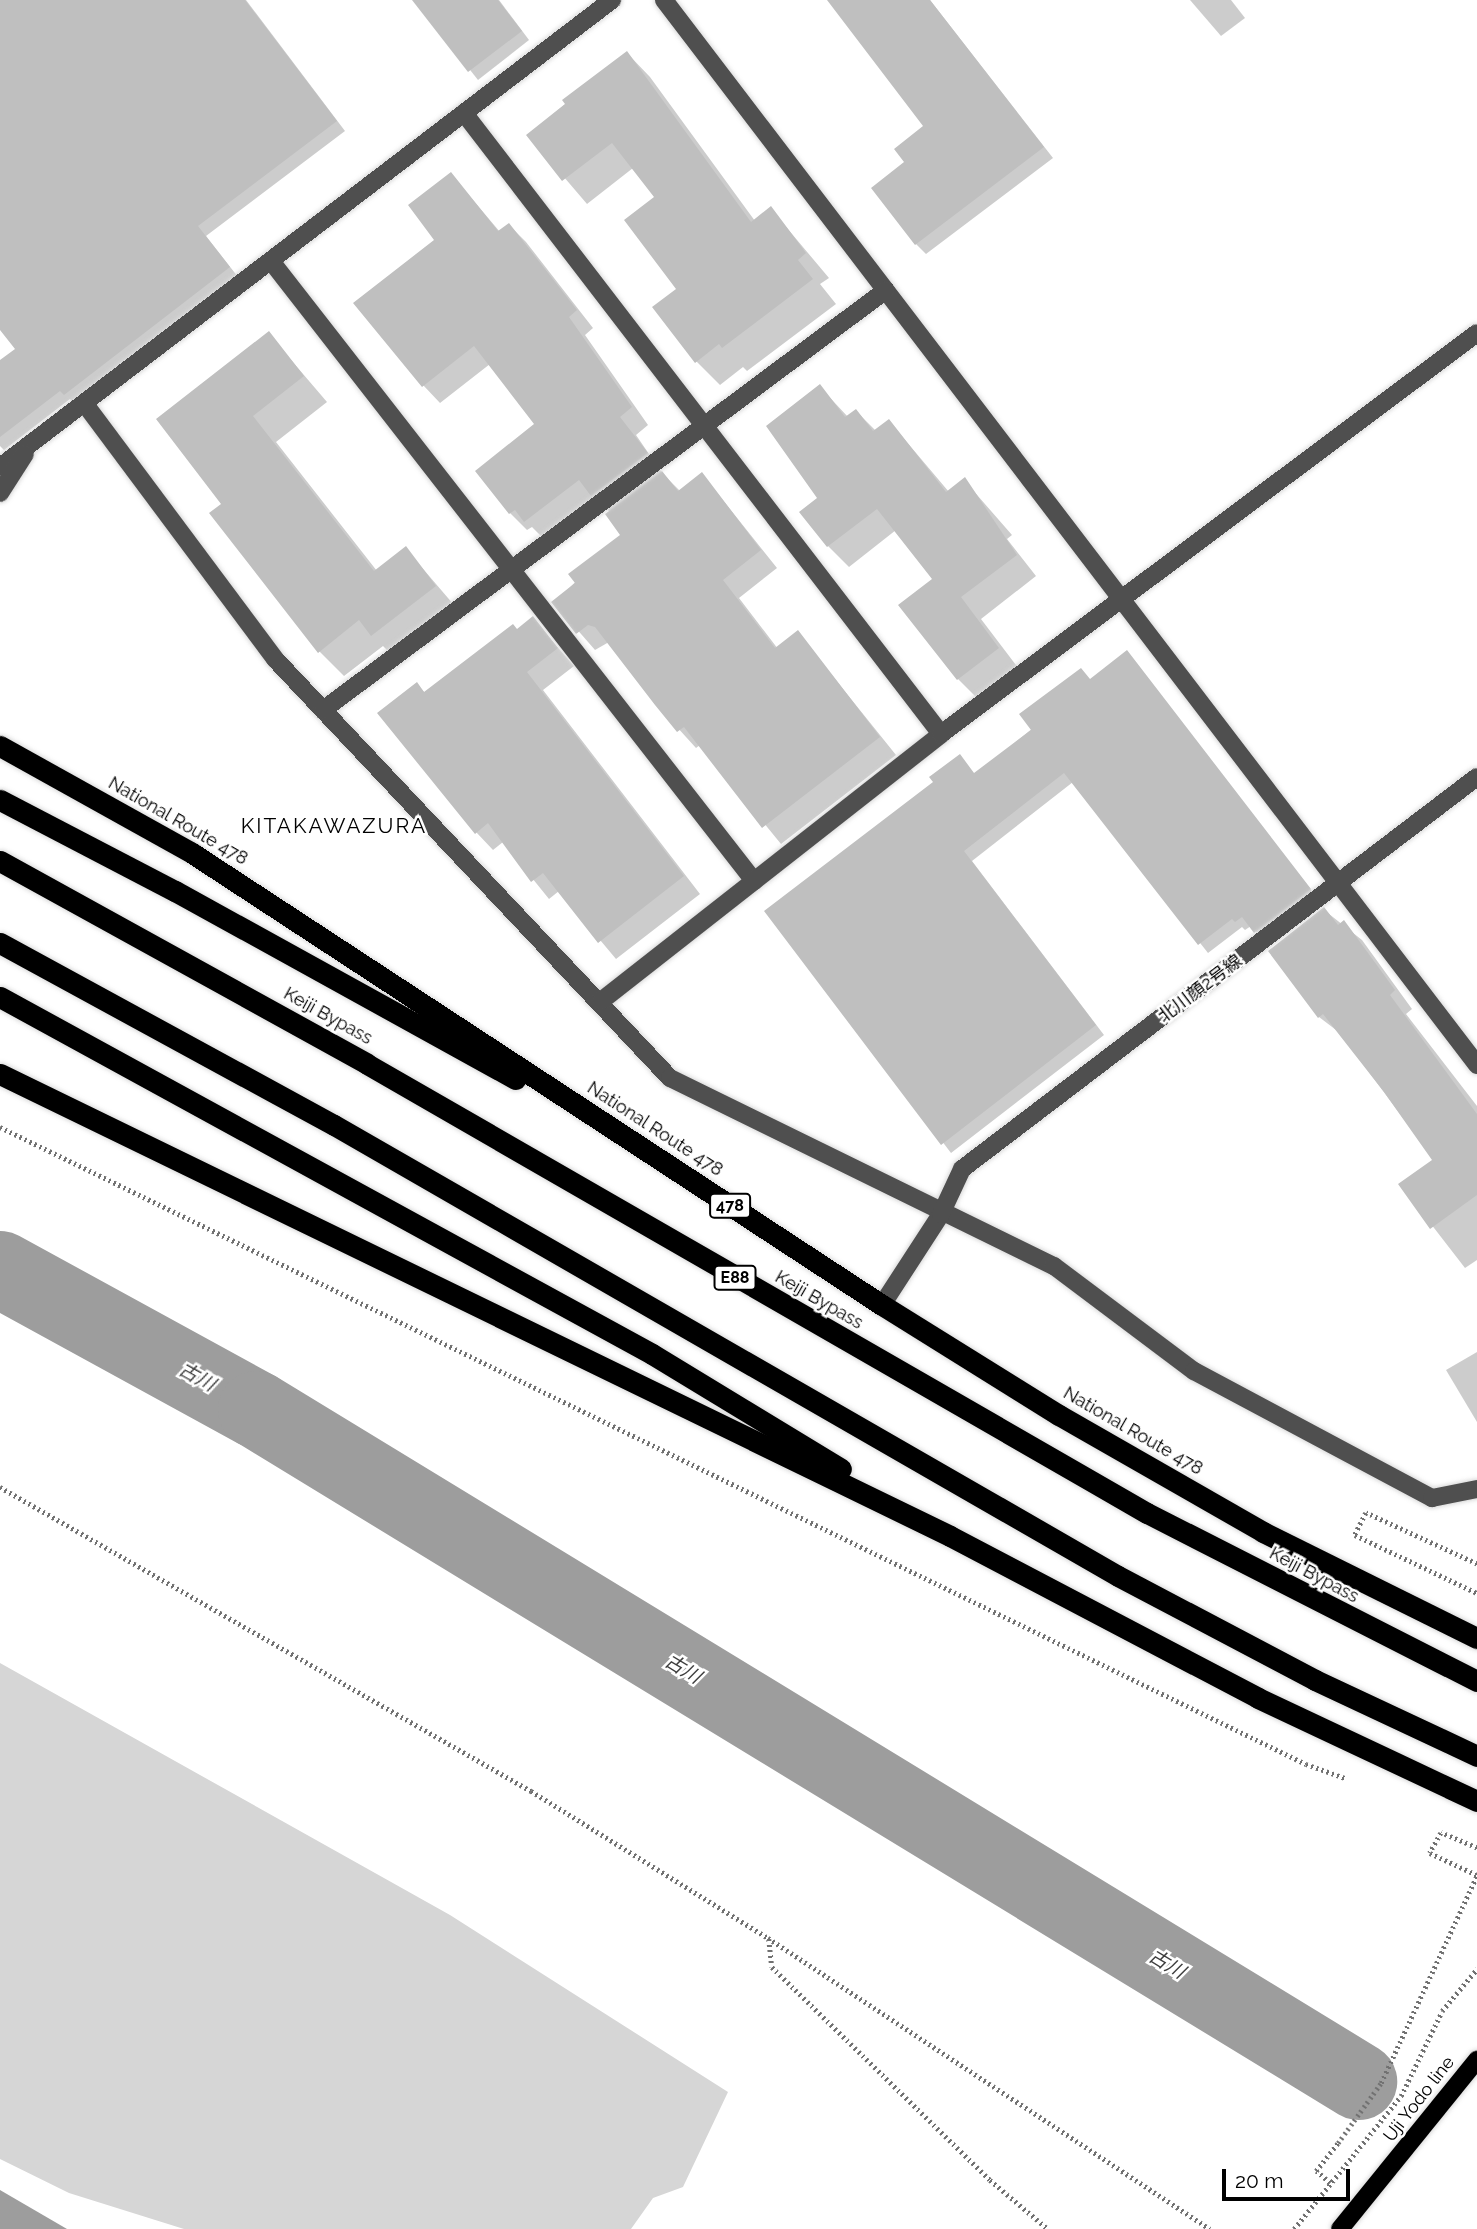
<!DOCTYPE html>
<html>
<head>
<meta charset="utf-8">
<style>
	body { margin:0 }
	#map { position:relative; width:1477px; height:2229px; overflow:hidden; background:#fff; font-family:Raleway,"Noto Sans JP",sans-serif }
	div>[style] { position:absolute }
	.green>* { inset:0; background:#d6d6d6 }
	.water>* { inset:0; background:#9d9d9d }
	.shadow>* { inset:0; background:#0003 }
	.river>* { height:77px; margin:-38.5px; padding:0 38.5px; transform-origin:38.5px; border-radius:38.5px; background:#9d9d9d }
	.building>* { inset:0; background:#bfbfbf }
	.path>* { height:4.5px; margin-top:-2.25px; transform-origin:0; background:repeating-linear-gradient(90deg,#717171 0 2px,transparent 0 5.5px) }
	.roads { filter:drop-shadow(0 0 2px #dbdbdb) drop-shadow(0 0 2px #dbdbdb) }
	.minor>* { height:18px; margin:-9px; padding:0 9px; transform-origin:9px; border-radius:9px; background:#4f4f4f }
	.major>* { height:18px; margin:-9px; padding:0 9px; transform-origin:9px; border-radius:9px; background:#000 }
	.highway>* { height:21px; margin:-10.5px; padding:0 10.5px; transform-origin:10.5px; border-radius:10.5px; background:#000 }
	.path-bridge>* { height:4.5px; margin-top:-2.25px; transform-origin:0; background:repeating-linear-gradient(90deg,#717171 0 2px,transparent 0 5.5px) }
	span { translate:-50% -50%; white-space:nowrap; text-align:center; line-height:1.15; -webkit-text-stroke:5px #fff; paint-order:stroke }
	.shield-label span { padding:2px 5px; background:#fff; border:2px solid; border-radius:5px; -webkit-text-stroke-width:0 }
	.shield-label { font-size:16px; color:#000; font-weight:700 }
	.street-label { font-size:18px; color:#000 }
	.water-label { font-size:19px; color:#3e3e3e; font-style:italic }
	.quarter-label { font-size:21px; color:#000; letter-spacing:2px }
	.scale { position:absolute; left:1222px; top:2169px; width:128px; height:32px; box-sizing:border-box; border:4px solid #000; border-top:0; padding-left:9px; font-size:21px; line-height:24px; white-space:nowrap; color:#000; -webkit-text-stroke:5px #fff; paint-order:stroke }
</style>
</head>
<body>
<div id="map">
	<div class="green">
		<i style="clip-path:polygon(0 1663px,450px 1915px,728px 2092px,683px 2187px,653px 2198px,631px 2229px,184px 2229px,69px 2193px,0 2159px)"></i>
	</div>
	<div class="water">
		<i style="clip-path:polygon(0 2190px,67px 2229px,0 2229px)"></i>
	</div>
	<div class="shadow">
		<i style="clip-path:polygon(0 0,246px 0,345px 131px,206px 236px,238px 277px,74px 404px,70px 399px,4px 450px,0 446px,0 362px,17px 349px,0 327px)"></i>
		<i style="clip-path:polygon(415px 0,499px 0,529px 40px,478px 80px)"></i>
		<i style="clip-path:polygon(829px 0,930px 0,1053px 158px,926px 254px,916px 244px,906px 162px,926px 126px)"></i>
		<i style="clip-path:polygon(1190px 0,1231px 0,1245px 18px,1221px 36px)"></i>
		<i style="clip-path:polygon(627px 53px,650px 77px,755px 221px,771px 209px,829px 278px,820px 284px,836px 304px,747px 371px,743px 367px,720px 385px,696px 361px,656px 198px,633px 168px,587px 204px,528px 135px)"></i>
		<i style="clip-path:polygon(451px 174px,500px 232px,509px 225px,526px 242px,593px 328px,585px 335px,648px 425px,636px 435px,662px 473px,680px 491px,702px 474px,777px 568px,739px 598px,778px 649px,798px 633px,896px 755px,781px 844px,700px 745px,696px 748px,656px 704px,609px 642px,595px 650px,554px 603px,623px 535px,610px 512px,595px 498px,543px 538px,532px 527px,527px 530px,510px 513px,536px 425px,490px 364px,440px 403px,423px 385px,437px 241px)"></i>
		<i style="clip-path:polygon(268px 333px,327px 402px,276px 442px,377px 571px,406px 549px,460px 612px,397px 660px,383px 646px,344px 676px,319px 651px,224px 504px)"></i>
		<i style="clip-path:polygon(820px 387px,848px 417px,856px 411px,876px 431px,889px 421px,949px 492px,964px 480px,1012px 535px,1007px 539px,1036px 576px,981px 619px,1019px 669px,979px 700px,958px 679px,935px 579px,896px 530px,849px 567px,828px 546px,820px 499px)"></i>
		<i style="clip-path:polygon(533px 619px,574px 666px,543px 690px,700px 894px,616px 959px,559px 891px,549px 899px,503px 842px,493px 850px,476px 832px,417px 684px,425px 693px)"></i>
		<i style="clip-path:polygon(1127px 652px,1318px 899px,1264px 940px,1251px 926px,1245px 930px,1242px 927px,1208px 953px,1073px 782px,972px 861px,1104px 1035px,951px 1153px,767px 911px,935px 782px,960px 756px,975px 775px)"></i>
		<i style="clip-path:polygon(1324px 910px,1362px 940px,1412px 1009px,1406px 1014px,1477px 1106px,1477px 1260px,1465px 1268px,1400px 1184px,1435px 1161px,1340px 1033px,1319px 1017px,1270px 951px)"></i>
		<i style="clip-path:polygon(1477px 1352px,1477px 1422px,1446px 1370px)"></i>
	</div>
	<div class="river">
		<i style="left:0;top:1269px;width:292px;rotate:28.7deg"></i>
		<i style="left:256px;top:1409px;width:1291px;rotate:31.37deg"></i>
	</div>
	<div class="building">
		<i style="clip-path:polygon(0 0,245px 0,337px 121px,198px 226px,230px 267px,64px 395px,60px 391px,0 437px,0 360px,15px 349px,0 330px)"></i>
		<i style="clip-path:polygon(412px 0,498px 0,522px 31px,468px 72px)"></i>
		<i style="clip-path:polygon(827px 0,930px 0,1044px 147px,915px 245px,871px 188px,904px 162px,894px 149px,923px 126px)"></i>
		<i style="clip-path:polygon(627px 51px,751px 222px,771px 206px,806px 253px,798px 260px,813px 279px,722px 348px,719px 344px,695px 363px,652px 307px,676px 289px,624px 220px,654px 197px,612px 143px,562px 181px,526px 135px,565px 104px,562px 100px)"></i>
		<i style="clip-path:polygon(451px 172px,498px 231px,509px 223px,577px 310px,569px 317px,632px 407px,620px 417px,648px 453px,591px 496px,579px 480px,524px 522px,515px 510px,509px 514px,475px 471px,534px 424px,474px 346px,422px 387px,353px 303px,434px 240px,408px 205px)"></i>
		<i style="clip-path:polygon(269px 331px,304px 376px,253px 416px,374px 571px,406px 546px,436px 586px,371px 636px,359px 620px,318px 653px,209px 513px,221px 504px,156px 419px)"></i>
		<i style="clip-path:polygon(820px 384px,845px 417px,856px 409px,873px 431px,889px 419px,946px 492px,965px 477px,1017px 555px,961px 597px,999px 648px,957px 680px,898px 605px,932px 579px,877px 509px,827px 547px,799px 512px,817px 498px,766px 426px)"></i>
		<i style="clip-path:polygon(662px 471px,678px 491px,702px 472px,761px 550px,723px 580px,775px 648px,798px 630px,880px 737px,762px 828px,684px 727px,677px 732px,655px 705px,595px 627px,588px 625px,576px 634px,551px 602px,575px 583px,568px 574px,620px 535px,605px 514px)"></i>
		<i style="clip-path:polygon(533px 616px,558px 648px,527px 672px,684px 876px,598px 943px,543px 873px,531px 882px,488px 823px,475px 834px,377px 713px,417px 682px,424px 692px,513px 624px,517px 629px)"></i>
		<i style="clip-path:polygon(1127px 650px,1311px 889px,1254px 933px,1242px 917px,1235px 922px,1232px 919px,1198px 945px,1064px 773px,964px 851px,1096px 1025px,941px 1145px,764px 911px,933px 782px,929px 777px,960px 754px,974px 773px,1031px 730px,1019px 714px,1081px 668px,1090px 679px)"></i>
		<i style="clip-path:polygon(1324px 907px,1338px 925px,1344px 920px,1395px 990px,1390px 995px,1477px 1114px,1477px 1195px,1430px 1229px,1398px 1184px,1432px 1160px,1384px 1092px,1323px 1014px,1318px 1018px,1268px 951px)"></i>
	</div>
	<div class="path">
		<i style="left:0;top:1127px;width:1453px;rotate:26deg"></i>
		<i style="left:1306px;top:1764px;width:41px;rotate:19.7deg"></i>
		<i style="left:0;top:1487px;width:612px;rotate:29.79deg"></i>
		<i style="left:531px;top:1791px;width:279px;rotate:31.8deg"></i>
		<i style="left:768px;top:1938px;width:529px;rotate:33.36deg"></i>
		<i style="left:1477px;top:1564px;width:122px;rotate:-155.3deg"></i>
		<i style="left:1366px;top:1513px;width:25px;rotate:117deg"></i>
		<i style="left:1355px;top:1535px;width:135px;rotate:25.4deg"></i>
		<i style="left:1477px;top:1848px;width:39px;rotate:-157deg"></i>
		<i style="left:1441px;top:1833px;width:23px;rotate:119deg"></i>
		<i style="left:1430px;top:1853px;width:52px;rotate:25.1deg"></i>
		<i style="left:769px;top:1939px;width:28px;rotate:84deg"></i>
		<i style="left:772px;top:1967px;width:305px;rotate:44.3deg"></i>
		<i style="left:990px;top:2180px;width:76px;rotate:40.2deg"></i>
		<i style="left:1330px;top:2183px;width:18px;rotate:-139deg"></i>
		<i style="left:1316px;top:2171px;width:36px;rotate:-52deg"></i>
		<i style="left:1294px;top:2229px;width:171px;rotate:-51.2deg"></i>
		<i style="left:1401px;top:2096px;width:94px;rotate:-64.2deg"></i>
		<i style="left:1442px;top:2011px;width:55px;rotate:-50.2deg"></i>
	</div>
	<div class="roads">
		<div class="minor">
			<i style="left:664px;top:0;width:1340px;rotate:52.64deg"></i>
			<i style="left:464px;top:113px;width:783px;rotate:52.47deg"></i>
			<i style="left:271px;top:261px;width:786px;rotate:52.08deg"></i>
			<i style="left:85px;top:404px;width:318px;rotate:53.3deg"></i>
			<i style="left:275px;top:659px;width:576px;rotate:46.69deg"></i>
			<i style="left:670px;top:1078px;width:428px;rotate:26.1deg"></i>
			<i style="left:1054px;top:1266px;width:175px;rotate:36.9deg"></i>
			<i style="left:1194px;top:1371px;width:270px;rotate:28.1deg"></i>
			<i style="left:1432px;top:1498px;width:46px;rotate:-11.3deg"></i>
			<i style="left:0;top:467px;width:770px;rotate:-37.35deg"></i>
			<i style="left:0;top:493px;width:46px;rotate:-57.3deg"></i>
			<i style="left:323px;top:710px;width:702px;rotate:-36.72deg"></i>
			<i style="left:601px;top:1001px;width:432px;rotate:-38.1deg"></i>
			<i style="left:941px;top:734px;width:669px;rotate:-36.8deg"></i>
			<i style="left:882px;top:1305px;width:108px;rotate:-57deg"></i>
			<i style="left:941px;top:1214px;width:50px;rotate:-65deg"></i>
			<i style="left:962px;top:1169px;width:647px;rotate:-37.28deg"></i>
		</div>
		<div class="major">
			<i style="left:1340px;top:2229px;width:218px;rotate:-51deg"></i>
		</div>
		<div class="highway">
			<i style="left:0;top:746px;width:220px;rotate:29.1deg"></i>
			<i style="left:192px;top:853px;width:825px;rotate:33.23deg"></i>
			<i style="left:882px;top:1305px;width:208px;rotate:31.9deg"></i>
			<i style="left:1059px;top:1415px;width:235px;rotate:29.8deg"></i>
			<i style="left:1263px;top:1532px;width:239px;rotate:26.4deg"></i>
			<i style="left:0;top:800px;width:197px;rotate:27.5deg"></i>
			<i style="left:175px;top:891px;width:389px;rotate:28.9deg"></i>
			<i style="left:0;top:861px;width:419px;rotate:28.9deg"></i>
			<i style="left:367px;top:1064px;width:900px;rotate:29.93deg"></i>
			<i style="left:1147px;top:1513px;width:370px;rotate:27deg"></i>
			<i style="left:0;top:943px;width:380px;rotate:28.6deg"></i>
			<i style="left:334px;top:1125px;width:904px;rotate:29.91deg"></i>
			<i style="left:1118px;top:1576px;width:223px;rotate:27.8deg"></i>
			<i style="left:1315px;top:1680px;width:179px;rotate:25.1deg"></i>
			<i style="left:0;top:997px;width:743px;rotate:28.7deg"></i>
			<i style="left:652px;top:1354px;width:221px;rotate:31.3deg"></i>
			<i style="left:0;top:1074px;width:1056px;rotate:25.93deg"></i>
			<i style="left:950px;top:1536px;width:348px;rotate:27.7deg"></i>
			<i style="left:1258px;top:1698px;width:242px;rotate:25.2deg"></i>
		</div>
	</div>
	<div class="path-bridge">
		<i style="left:1338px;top:2143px;width:74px;rotate:-54.4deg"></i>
		<i style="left:1381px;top:2083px;width:229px;rotate:-65.2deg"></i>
	</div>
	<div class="shield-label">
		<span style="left:730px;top:1206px">478</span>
		<span style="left:735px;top:1278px">E88</span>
	</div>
	<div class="street-label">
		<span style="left:178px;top:821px;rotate:30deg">National Route 478</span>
		<span style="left:1200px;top:989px;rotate:-37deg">北川顔2号線</span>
		<span style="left:328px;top:1016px;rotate:29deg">Keiji Bypass</span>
		<span style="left:655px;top:1129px;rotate:33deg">National Route 478</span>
		<span style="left:819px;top:1300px;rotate:30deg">Keiji Bypass</span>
		<span style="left:1133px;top:1431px;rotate:30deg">National Route 478</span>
		<span style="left:1314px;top:1575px;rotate:28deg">Keiji Bypass</span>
		<span style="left:1419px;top:2099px;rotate:-52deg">Uji Yodo line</span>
	</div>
	<div class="water-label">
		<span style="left:197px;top:1377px;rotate:29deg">古川</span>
		<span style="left:683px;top:1669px;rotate:31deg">古川</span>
		<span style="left:1167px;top:1964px;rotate:31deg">古川</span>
	</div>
	<div class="quarter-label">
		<span style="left:334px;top:826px">KITAKAWAZURA</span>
	</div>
	<div class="scale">20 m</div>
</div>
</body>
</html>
